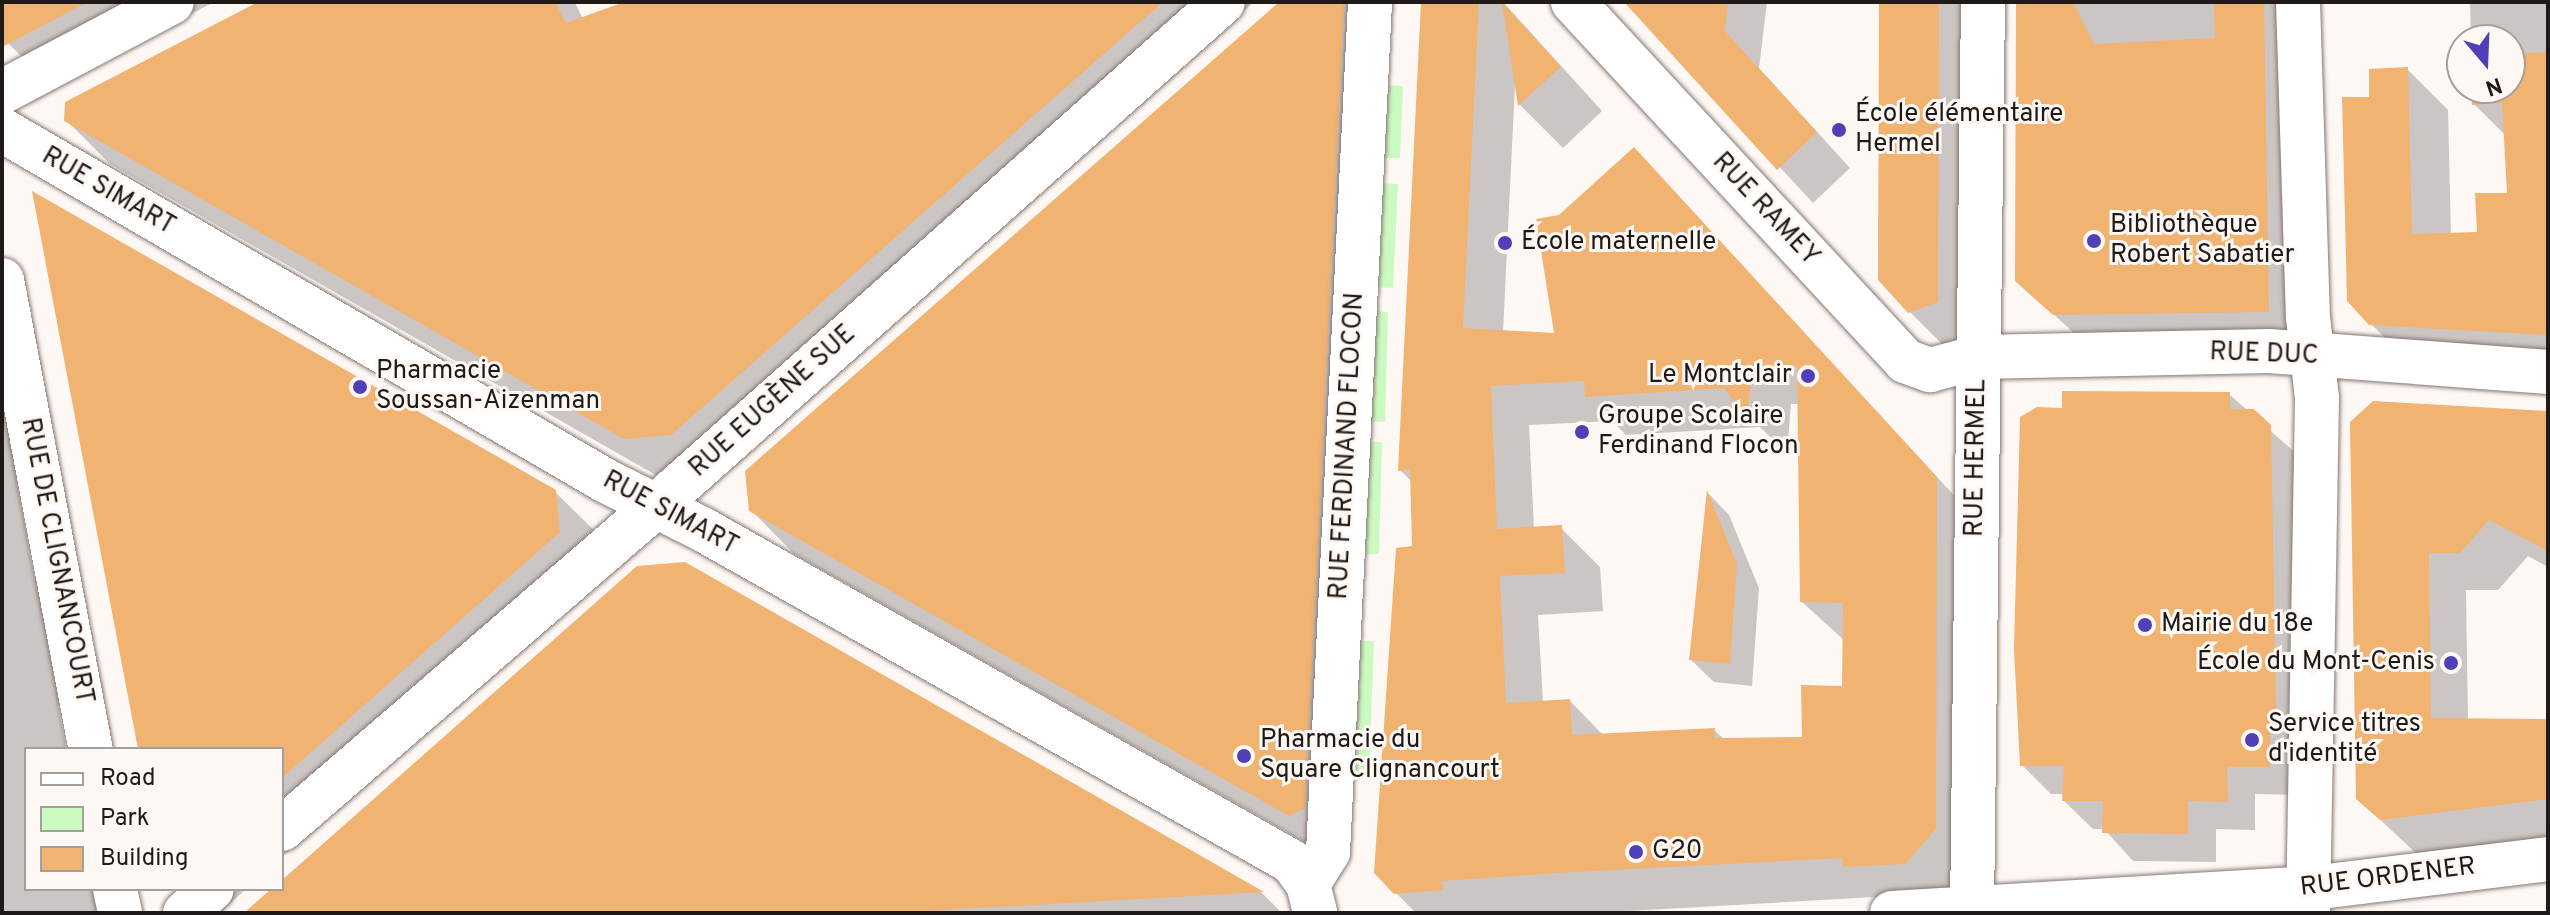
<!DOCTYPE html>
<html>
<head>
<meta charset="utf-8">
<style>
	body { margin:0 }
	#map { position:relative; width:2550px; height:915px; overflow:hidden; background:#fef8f5; font-family:Overpass,sans-serif }
	div>[style] { position:absolute }
	.green>* { inset:0; background:#cbfac0 }
	.shadow>* { inset:0; background:#0003 }
	.building>* { inset:0; background:#f1b371 }
	.roads { filter:drop-shadow(0 0 2px #847770) drop-shadow(0 0 2px #847770) }
	.minor>* { height:44px; margin:-22px; padding:0 22px; transform-origin:22px; border-radius:22px; background:#fff }
	.major>* { height:44px; margin:-22px; padding:0 22px; transform-origin:22px; border-radius:22px; background:#fff }
	.dots>* { width:22px; height:22px; translate:-50% -50%; box-sizing:border-box; border:4px solid #fef8f5; border-radius:50% }
	span { translate:-50% -50%; white-space:nowrap; text-align:center; line-height:1.15; -webkit-text-stroke:6px #fef8f5; paint-order:stroke }
	.poi-label { font-size:26px; color:#1f1917 }
	.left { translate:0 -50%; text-align:left }
	.right { translate:-100% -50%; text-align:right }
	.street-label { font-size:26px; color:#1f1917 }
	.frame { position:absolute; inset:0; border:4px solid #1f1917; pointer-events:none }
	.legend { position:absolute; left:24px; top:747px; width:260px; height:144px; box-sizing:border-box; background:#fef8f5; border:2px solid #a59f9c; margin:0; padding:10px 14px; list-style:none; font-size:24px; color:#1f1917 }
	.legend li { display:flex; align-items:center; gap:16px; height:40px }
	.legend b { width:40px; border:2px solid #a59f9c }
	.north { position:absolute; left:2446px; top:24px; width:80px; height:80px; box-sizing:border-box; background:#fef8f5; border:2px solid #a59f9c; border-radius:50%; rotate:161deg; font-size:22px; font-weight:700; line-height:32px; text-align:center; color:#1f1917 }
	.north::after { content:''; display:block; margin:auto; width:28px; height:36px; background:#5040b7; clip-path:polygon(50% 0,100% 100%,50% 72%,0 100%) }
</style>
</head>
<body>
<div id="map">
	<div class="green">
		<i style="clip-path:polygon(1381px 85px,1403px 86px,1400px 158px,1379px 158px)"></i>
		<i style="clip-path:polygon(1376px 183px,1398px 184px,1393px 288px,1372px 287px)"></i>
		<i style="clip-path:polygon(1370px 311px,1388px 312px,1385px 422px,1367px 421px)"></i>
		<i style="clip-path:polygon(1364px 442px,1382px 442px,1379px 554px,1361px 554px)"></i>
		<i style="clip-path:polygon(1354px 641px,1374px 641px,1369px 777px,1348px 777px)"></i>
	</div>
	<div class="shadow">
		<i style="clip-path:polygon(2px 2px,214px 2px,57px 84px,41px 76px,2px 37px)"></i>
		<i style="clip-path:polygon(262px 2px,579px 2px,575px 3px,583px 19px,629px 2px,1254px 2px,714px 477px,668px 482px,110px 164px,66px 120px)"></i>
		<i style="clip-path:polygon(1280px 2px,1389px 2px,1333px 858px,794px 554px,751px 510px)"></i>
		<i style="clip-path:polygon(evenodd,1423px 2px,1503px 2px,1602px 111px,1563px 148px,1520px 105px,1515px 85px,1503px 333px,1556px 335px,1560px 217px,1634px 149px,1975px 518px,1974px 869px,1944px 902px,1884px 906px,1875px 897px,1593px 913px,1416px 913px,1376px 873px,1414px 548px,1412px 482px,1400px 470px,1423px 2px,1791px 404px,1799px 404px,1802px 602px,1845px 641px,1844px 688px,1804px 739px,1725px 740px,1714px 730px,1604px 736px,1570px 701px,1543px 703px,1538px 615px,1603px 611px,1600px 567px,1561px 528px,1534px 529px,1529px 425px,1612px 421px,1626px 435px,1760px 427px,1787px 453px,1791px 404px)"></i>
		<i style="clip-path:polygon(1627px 2px,1767px 2px,1759px 68px,1850px 168px,1813px 203px)"></i>
		<i style="clip-path:polygon(1881px 2px,1962px 2px,1972px 337px,1945px 347px,1910px 312px)"></i>
		<i style="clip-path:polygon(2018px 2px,2302px 2px,2307px 351px,2095px 353px,2017px 280px)"></i>
		<i style="clip-path:polygon(2470px 2px,2548px 2px,2548px 373px,2412px 365px,2370px 323px,2371px 98px,2407px 69px,2448px 110px,2451px 235px,2479px 234px,2509px 195px,2506px 136px,2474px 104px,2473px 88px,2510px 88px,2510px 40px,2471px 40px)"></i>
		<i style="clip-path:polygon(2px 338px,30px 483px,17px 482px,34px 577px,50px 593px,71px 703px,58px 705px,66px 749px,26px 749px,26px 889px,107px 889px,111px 913px,2px 913px)"></i>
		<i style="clip-path:polygon(2229px 394px,2299px 456px,2298px 795px,2255px 794px,2255px 830px,2216px 829px,2216px 862px,2133px 861px,2104px 829px,2093px 829px,2064px 801px,2065px 794px,2051px 794px,2022px 765px,2064px 410px)"></i>
		<i style="clip-path:polygon(2548px 413px,2548px 567px,2528px 556px,2498px 590px,2466px 590px,2468px 721px,2548px 721px,2548px 841px,2420px 857px,2358px 799px,2352px 423px)"></i>
		<i style="clip-path:polygon(555px 492px,599px 535px,602px 575px,282px 857px,282px 749px,140px 749px)"></i>
		<i style="clip-path:polygon(1709px 494px,1729px 515px,1759px 588px,1752px 686px,1714px 682px,1691px 660px)"></i>
		<i style="clip-path:polygon(684px 564px,1262px 893px,1282px 913px,247px 913px)"></i>
		<i style="clip-path:polygon(188px 889px,246px 889px,222px 911px,205px 906px)"></i>
	</div>
	<div class="building">
		<i style="clip-path:polygon(2px 2px,88px 2px,2px 47px)"></i>
		<i style="clip-path:polygon(258px 2px,555px 2px,566px 23px,624px 2px,1163px 2px,671px 435px,624px 439px,64px 121px,65px 102px)"></i>
		<i style="clip-path:polygon(1279px 2px,1344px 2px,1305px 808px,1289px 816px,749px 511px,745px 471px)"></i>
		<i style="clip-path:polygon(evenodd,1421px 2px,1479px 2px,1463px 328px,1554px 333px,1536px 219px,1559px 215px,1634px 147px,1937px 477px,1936px 829px,1905px 864px,1843px 867px,1842px 858px,1557px 873px,1442px 881px,1443px 890px,1394px 894px,1374px 873px,1396px 548px,1412px 546px,1410px 470px,1398px 471px,1421px 2px,1752px 365px,1797px 367px,1800px 602px,1843px 603px,1842px 686px,1801px 685px,1802px 737px,1714px 738px,1715px 728px,1572px 735px,1570px 699px,1506px 703px,1500px 576px,1565px 573px,1562px 525px,1497px 529px,1491px 386px,1584px 381px,1585px 397px,1723px 388px,1748px 417px,1752px 365px)"></i>
		<i style="clip-path:polygon(1502px 2px,1561px 67px,1518px 106px)"></i>
		<i style="clip-path:polygon(1624px 2px,1728px 2px,1725px 31px,1817px 132px,1777px 170px)"></i>
		<i style="clip-path:polygon(1879px 2px,1939px 2px,1938px 302px,1908px 313px,1878px 280px)"></i>
		<i style="clip-path:polygon(2016px 2px,2073px 2px,2094px 44px,2215px 38px,2214px 2px,2264px 2px,2269px 312px,2053px 315px,2015px 281px)"></i>
		<i style="clip-path:polygon(2548px 52px,2548px 335px,2369px 325px,2347px 301px,2342px 97px,2369px 97px,2369px 69px,2408px 67px,2412px 234px,2477px 232px,2475px 193px,2507px 193px,2502px 103px,2472px 105px,2471px 88px,2510px 88px,2510px 54px)"></i>
		<i style="clip-path:polygon(32px 191px,556px 490px,560px 532px,282px 778px,282px 749px,138px 749px)"></i>
		<i style="clip-path:polygon(2062px 391px,2230px 392px,2230px 409px,2254px 409px,2271px 425px,2276px 716px,2270px 716px,2270px 767px,2227px 767px,2228px 802px,2188px 801px,2188px 834px,2102px 833px,2103px 801px,2062px 801px,2064px 766px,2020px 766px,2014px 649px,2020px 417px,2037px 407px,2062px 408px)"></i>
		<i style="clip-path:polygon(2373px 401px,2548px 411px,2548px 551px,2489px 520px,2460px 553px,2429px 553px,2431px 718px,2548px 719px,2548px 799px,2380px 820px,2356px 799px,2350px 422px)"></i>
		<i style="clip-path:polygon(1707px 490px,1737px 564px,1730px 664px,1689px 660px)"></i>
		<i style="clip-path:polygon(685px 562px,1203px 857px,1264px 892px,889px 913px,244px 913px,271px 889px,282px 889px,282px 880px,637px 566px)"></i>
	</div>
	<div class="roads">
		<div class="minor">
			<i style="left:1573px;top:2px;width:489px;rotate:47.2deg"></i>
			<i style="left:1905px;top:361px;width:27px;rotate:20deg"></i>
			<i style="left:1930px;top:370px;width:51px;rotate:-14.9deg"></i>
			<i style="left:1979px;top:357px;width:290px;rotate:-1.2deg"></i>
			<i style="left:2269px;top:351px;width:280px;rotate:4.3deg"></i>
			<i style="left:2298px;top:2px;width:315px;rotate:88.2deg"></i>
			<i style="left:2308px;top:317px;width:81px;rotate:83.7deg"></i>
			<i style="left:2317px;top:398px;width:515px;rotate:91deg"></i>
			<i style="left:2px;top:92px;width:192px;rotate:-27.9deg"></i>
			<i style="left:2px;top:130px;width:699px;rotate:30.16deg"></i>
			<i style="left:606px;top:481px;width:107px;rotate:26.6deg"></i>
			<i style="left:702px;top:529px;width:677px;rotate:29.44deg"></i>
			<i style="left:1292px;top:862px;width:27px;rotate:54deg"></i>
			<i style="left:1308px;top:884px;width:30px;rotate:76deg"></i>
			<i style="left:2px;top:280px;width:477px;rotate:79.3deg"></i>
			<i style="left:282px;top:829px;width:496px;rotate:-40.8deg"></i>
			<i style="left:657px;top:505px;width:757px;rotate:-41.63deg"></i>
			<i style="left:1308px;top:884px;width:38px;rotate:-58deg"></i>
			<i style="left:1328px;top:852px;width:851px;rotate:-87.17deg"></i>
			<i style="left:115px;top:889px;width:25px;rotate:78deg"></i>
			<i style="left:185px;top:913px;width:36px;rotate:-42deg"></i>
			<i style="left:1972px;top:913px;width:911px;rotate:-89.31deg"></i>
		</div>
		<div class="major">
			<i style="left:1892px;top:913px;width:421px;rotate:-3.4deg"></i>
			<i style="left:2312px;top:888px;width:238px;rotate:-7deg"></i>
		</div>
	</div>
	<div class="dots">
		<i style="left:1839px;top:130px;background:#5040b7"></i>
		<i style="left:2094px;top:241px;background:#5040b7"></i>
		<i style="left:1505px;top:243px;background:#5040b7"></i>
		<i style="left:1808px;top:376px;background:#5040b7"></i>
		<i style="left:360px;top:387px;background:#5040b7"></i>
		<i style="left:1582px;top:432px;background:#5040b7"></i>
		<i style="left:2145px;top:625px;background:#5040b7"></i>
		<i style="left:2451px;top:663px;background:#5040b7"></i>
		<i style="left:2252px;top:740px;background:#5040b7"></i>
		<i style="left:1244px;top:756px;background:#5040b7"></i>
		<i style="left:1636px;top:852px;background:#5040b7"></i>
	</div>
	<div class="poi-label">
		<span class="left" style="left:1855px;top:130px">École élémentaire<br>Hermel</span>
		<span class="left" style="left:2110px;top:241px">Bibliothèque<br>Robert Sabatier</span>
		<span class="left" style="left:1521px;top:243px">École maternelle</span>
		<span class="left" style="left:376px;top:387px">Pharmacie<br>Soussan-Aizenman</span>
		<span class="right" style="left:1792px;top:376px">Le Montclair</span>
		<span class="left" style="left:1598px;top:432px">Groupe Scolaire<br>Ferdinand Flocon</span>
		<span class="left" style="left:2161px;top:625px">Mairie du 18e</span>
		<span class="right" style="left:2435px;top:663px">École du Mont-Cenis</span>
		<span class="left" style="left:2268px;top:740px">Service titres<br>d'identité</span>
		<span class="left" style="left:1260px;top:756px">Pharmacie du<br>Square Clignancourt</span>
		<span class="left" style="left:1652px;top:852px">G20</span>
	</div>
	<div class="street-label">
		<span style="left:108px;top:192px;rotate:30deg">RUE SIMART</span>
		<span style="left:1765px;top:210px;rotate:47deg">RUE RAMEY</span>
		<span style="left:2264px;top:355px;rotate:2deg">RUE DUC</span>
		<span style="left:773px;top:402px;rotate:-42deg">RUE EUGÈNE SUE</span>
		<span style="left:1348px;top:446px;rotate:-87deg">RUE FERDINAND FLOCON</span>
		<span style="left:1977px;top:458px;rotate:-89deg">RUE HERMEL</span>
		<span style="left:670px;top:514px;rotate:28deg">RUE SIMART</span>
		<span style="left:56px;top:561px;rotate:79deg">RUE DE CLIGNANCOURT</span>
		<span style="left:2388px;top:878px;rotate:-7deg">RUE ORDENER</span>
	</div>
	<div class="frame"></div>
	<ul class="legend">
	<li><b style="height:10px;background:#fff"></b>Road</li>
	<li><b style="height:22px;background:#cbfac0"></b>Park</li>
	<li><b style="height:22px;background:#f1b371"></b>Building</li>
	</ul>
	<div class="north">N</div>
</div>
</body>
</html>
